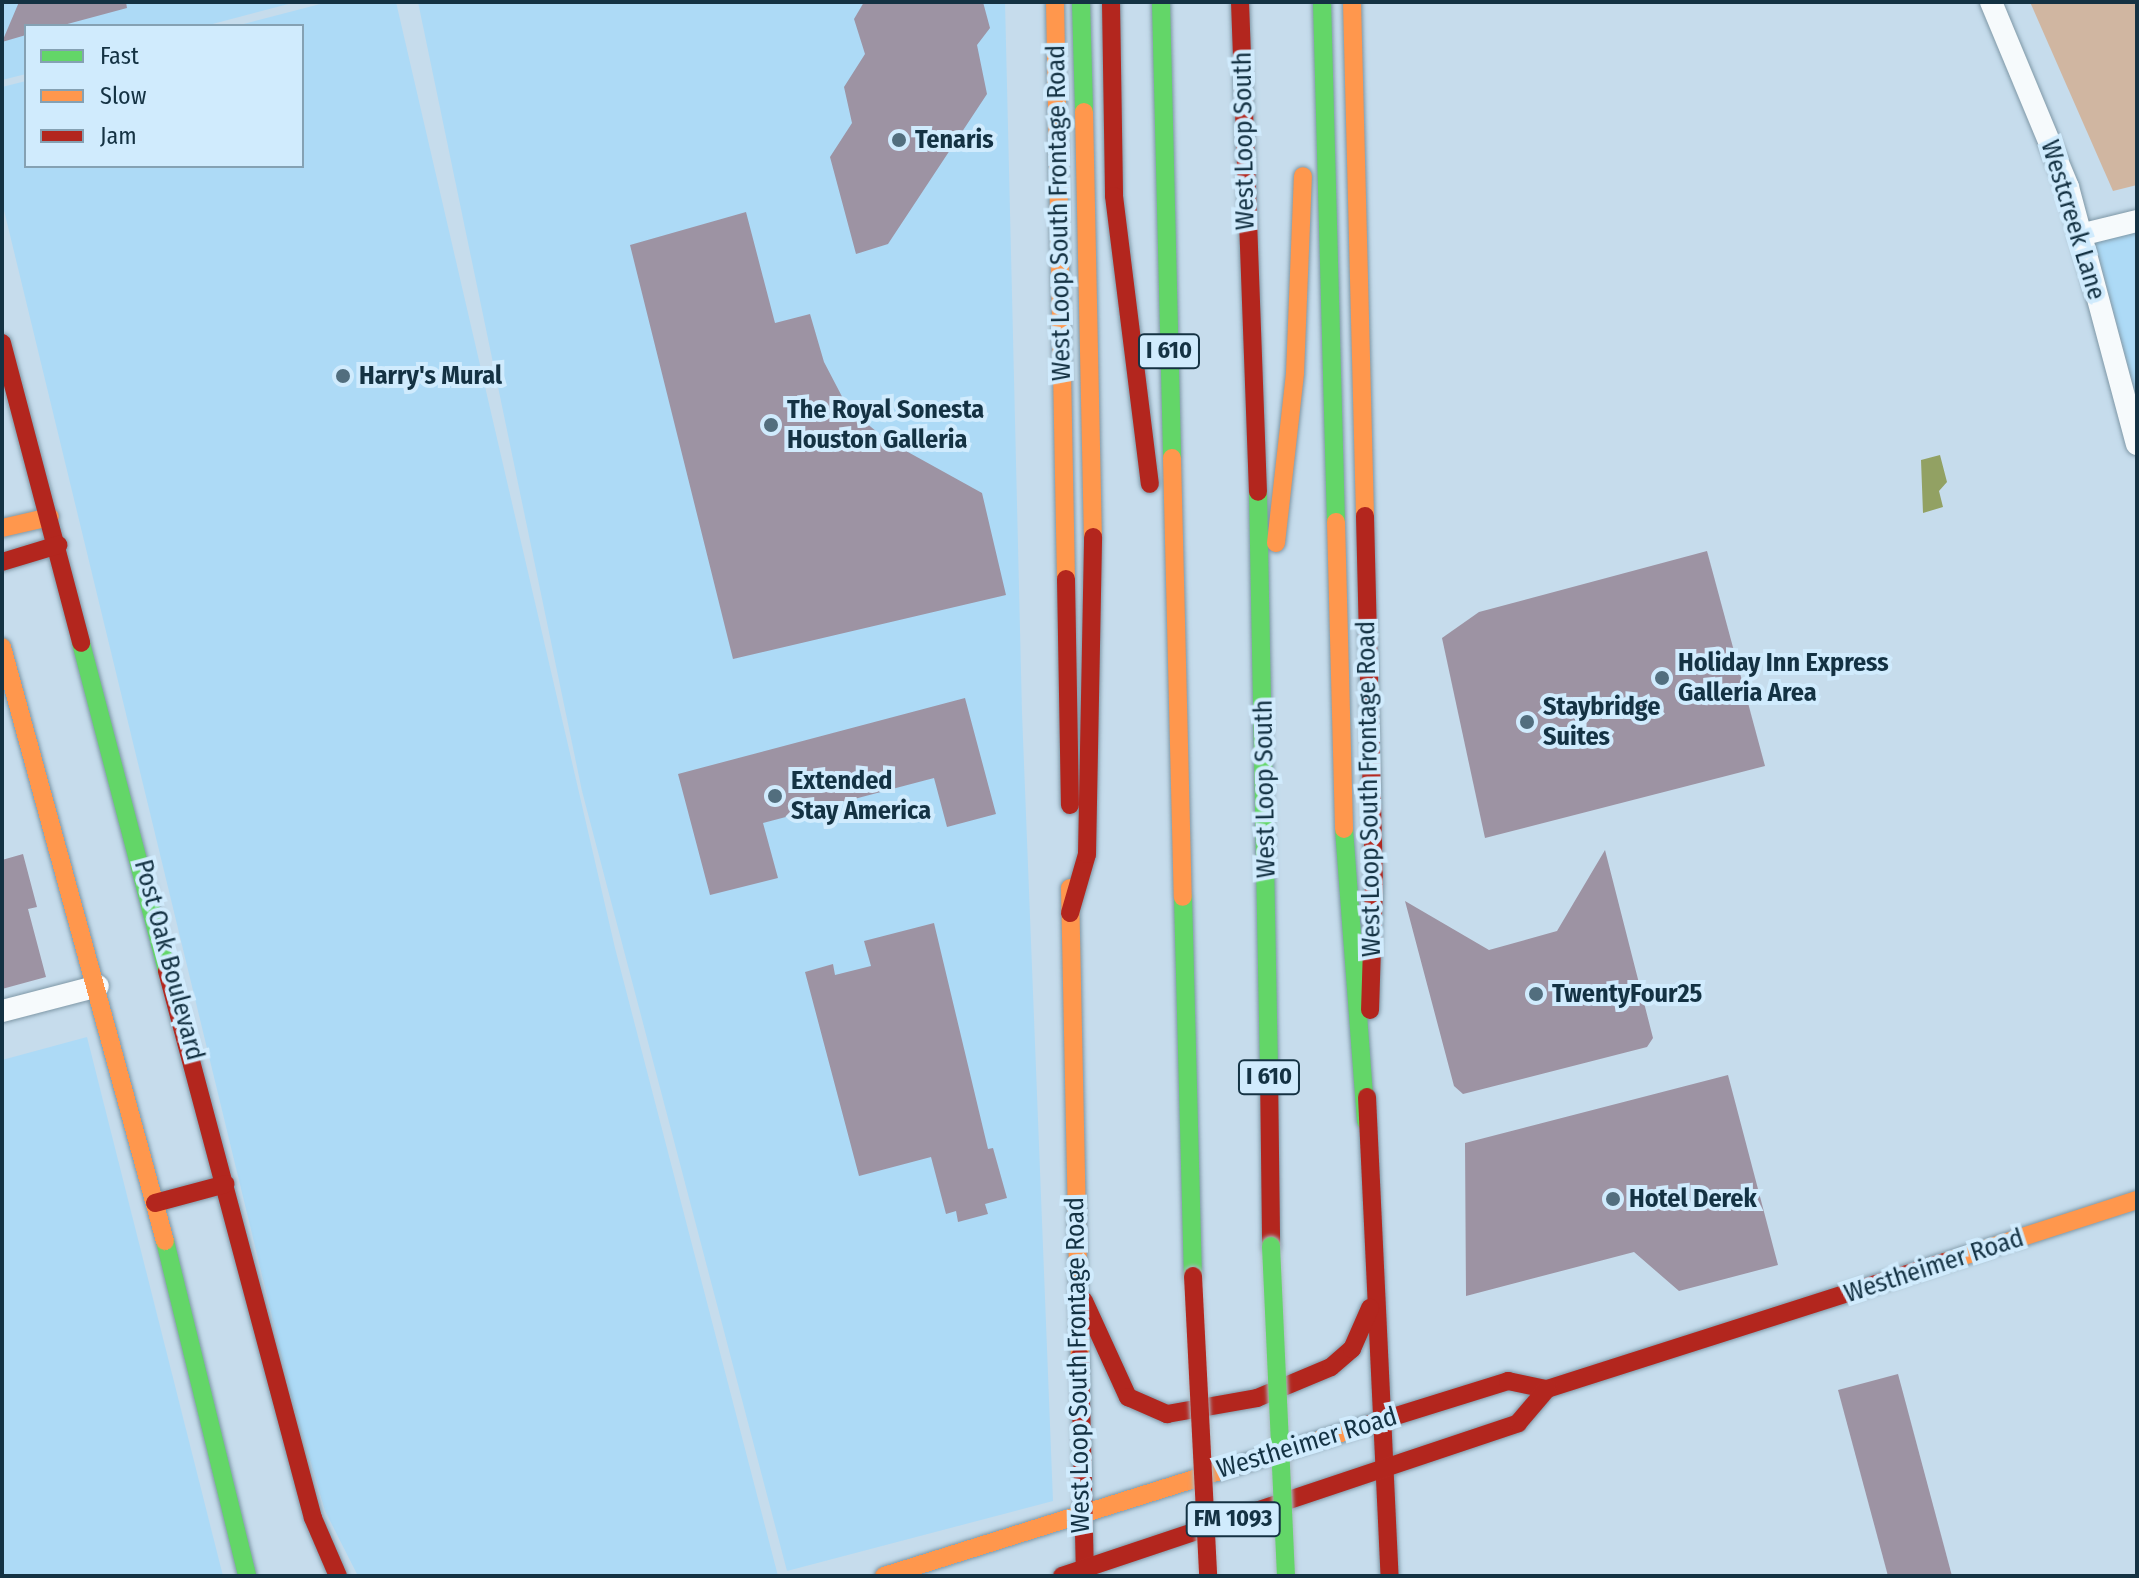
<!DOCTYPE html>
<html>
<head>
<meta charset="utf-8">
<style>
	body { margin:0 }
	#map { position:relative; width:2139px; height:1578px; overflow:hidden; background:#c6dcec; font-family:"Fira Sans Condensed",sans-serif }
	div>[style] { position:absolute }
	.built>* { inset:0; background:#addaf6 }
	.green>* { inset:0; background:#d0b6a1 }
	.water>* { inset:0; background:#92a163 }
	.building>* { inset:0; background:#9d93a3 }
	.roads { filter:drop-shadow(0 0 2px #7e97a6) drop-shadow(0 0 2px #7e97a6) }
	.street>* { height:22px; margin:-11px; padding:0 11px; transform-origin:11px; border-radius:11px; background:#f6fafc }
	.fast>* { height:18px; margin:-9px; padding:0 9px; transform-origin:9px; border-radius:9px; background:#63d668 }
	.slow>* { height:18px; margin:-9px; padding:0 9px; transform-origin:9px; border-radius:9px; background:#ff974d }
	.jam>* { height:18px; margin:-9px; padding:0 9px; transform-origin:9px; border-radius:9px; background:#b3261e }
	.bridges { filter:drop-shadow(0 0 2px #aabac4) drop-shadow(0 0 2px #aabac4) }
	.fast-bridge>* { height:18px; margin:-9px; padding:0 9px; transform-origin:9px; border-radius:9px; background:#63d668 }
	.jam-bridge>* { height:18px; margin:-9px; padding:0 9px; transform-origin:9px; border-radius:9px; background:#b3261e }
	.dots>* { width:22px; height:22px; translate:-50% -50%; box-sizing:border-box; border:4px solid #d0ebfd; border-radius:50% }
	span { translate:-50% -50%; white-space:nowrap; text-align:center; line-height:1.15; -webkit-text-stroke:8px #d0ebfd; paint-order:stroke }
	.shield-label span { padding:2px 6px; background:#d0ebfd; border:2px solid; border-radius:6px; -webkit-text-stroke-width:0 }
	.shield-label { font-size:24px; color:#143243; font-weight:700 }
	.poi-label { font-size:26px; color:#143243; font-weight:700 }
	.left { translate:0 -50%; text-align:left }
	.street-label { font-size:26px; color:#143243 }
	.frame { position:absolute; inset:0; border:4px solid #143243; pointer-events:none }
	.legend { position:absolute; left:24px; top:24px; width:280px; height:144px; box-sizing:border-box; background:#d0ebfd; border:2px solid #85a1b3; margin:0; padding:10px 14px; list-style:none; font-size:24px; color:#143243 }
	.legend li { display:flex; align-items:center; gap:16px; height:40px }
	.legend b { width:40px; border:2px solid #85a1b3 }
</style>
</head>
<body>
<div id="map">
	<div class="built">
		<i style="clip-path:polygon(2px 2px,296px 2px,205px 26px,26px 26px,26px 74px,2px 80px)"></i>
		<i style="clip-path:polygon(328px 2px,396px 2px,615px 948px,778px 1576px,358px 1576px,325px 1511px,291px 1395px,2px 202px,2px 87px,26px 81px,26px 166px,302px 166px,302px 26px,236px 26px)"></i>
		<i style="clip-path:polygon(418px 2px,1005px 2px,1022px 713px,1053px 1501px,787px 1571px,582px 791px)"></i>
		<i style="clip-path:polygon(2137px 227px,2137px 399px,2094px 238px)"></i>
		<i style="clip-path:polygon(87px 1037px,223px 1576px,2px 1576px,2px 1060px)"></i>
	</div>
	<div class="green">
		<i style="clip-path:polygon(2030px 2px,2137px 2px,2137px 185px,2113px 191px)"></i>
	</div>
	<div class="water">
		<i style="clip-path:polygon(1940px 455px,1947px 482px,1939px 491px,1943px 507px,1923px 513px,1921px 460px)"></i>
	</div>
	<div class="building">
		<i style="clip-path:polygon(19px 2px,126px 2px,127px 8px,60px 26px,26px 26px,26px 35px,2px 42px)"></i>
		<i style="clip-path:polygon(864px 2px,983px 2px,990px 28px,977px 45px,987px 94px,888px 244px,856px 254px,830px 157px,852px 123px,844px 87px,865px 54px,854px 19px)"></i>
		<i style="clip-path:polygon(746px 212px,775px 323px,810px 314px,824px 362px,848px 408px,888px 441px,982px 493px,1006px 595px,733px 659px,630px 245px)"></i>
		<i style="clip-path:polygon(1707px 551px,1765px 766px,1485px 838px,1442px 638px,1479px 612px)"></i>
		<i style="clip-path:polygon(965px 698px,996px 814px,947px 827px,934px 778px,763px 823px,778px 878px,710px 895px,678px 774px)"></i>
		<i style="clip-path:polygon(1605px 850px,1653px 1038px,1647px 1047px,1463px 1094px,1454px 1086px,1405px 901px,1489px 950px,1557px 931px)"></i>
		<i style="clip-path:polygon(23px 854px,37px 907px,28px 909px,46px 977px,2px 989px,2px 860px)"></i>
		<i style="clip-path:polygon(934px 923px,988px 1149px,993px 1148px,1007px 1198px,985px 1204px,988px 1214px,958px 1222px,956px 1211px,946px 1214px,931px 1157px,859px 1176px,805px 972px,833px 964px,835px 975px,871px 966px,864px 941px)"></i>
		<i style="clip-path:polygon(1728px 1075px,1778px 1265px,1679px 1291px,1634px 1252px,1466px 1296px,1465px 1143px)"></i>
		<i style="clip-path:polygon(1898px 1374px,1952px 1576px,1888px 1576px,1838px 1390px)"></i>
	</div>
	<div class="roads">
		<div class="street">
			<i style="left:1991px;top:2px;width:200px;rotate:67.4deg"></i>
			<i style="left:2068px;top:187px;width:266px;rotate:75deg"></i>
			<i style="left:2080px;top:235px;width:59px;rotate:-13.8deg"></i>
			<i style="left:2px;top:1011px;width:99px;rotate:-14.6deg"></i>
		</div>
		<div class="fast">
			<i style="left:1081px;top:2px;width:110px;rotate:88.4deg"></i>
			<i style="left:1161px;top:2px;width:456px;rotate:88.6deg"></i>
			<i style="left:1322px;top:2px;width:520px;rotate:88.46deg"></i>
			<i style="left:1258px;top:492px;width:579px;rotate:88.91deg"></i>
			<i style="left:81px;top:643px;width:339px;rotate:75.3deg"></i>
			<i style="left:1344px;top:829px;width:293px;rotate:85.7deg"></i>
			<i style="left:1183px;top:897px;width:379px;rotate:88.5deg"></i>
			<i style="left:165px;top:1241px;width:345px;rotate:76.2deg"></i>
		</div>
		<div class="slow">
			<i style="left:1055px;top:2px;width:577px;rotate:88.91deg"></i>
			<i style="left:1352px;top:2px;width:514px;rotate:88.55deg"></i>
			<i style="left:1084px;top:112px;width:425px;rotate:88.8deg"></i>
			<i style="left:1172px;top:458px;width:439px;rotate:88.6deg"></i>
			<i style="left:1336px;top:522px;width:307px;rotate:88.5deg"></i>
			<i style="left:2px;top:528px;width:49px;rotate:-12.9deg"></i>
			<i style="left:1276px;top:543px;width:171px;rotate:-83.6deg"></i>
			<i style="left:1295px;top:373px;width:197px;rotate:-87.7deg"></i>
			<i style="left:2px;top:647px;width:616px;rotate:74.66deg"></i>
			<i style="left:1070px;top:888px;width:468px;rotate:88.8deg"></i>
			<i style="left:1945px;top:1262px;width:202px;rotate:-17.9deg"></i>
			<i style="left:884px;top:1576px;width:506px;rotate:-17.36deg"></i>
		</div>
		<div class="jam">
			<i style="left:1111px;top:2px;width:194px;rotate:89.1deg"></i>
			<i style="left:1114px;top:196px;width:290px;rotate:82.9deg"></i>
			<i style="left:1240px;top:2px;width:490px;rotate:87.9deg"></i>
			<i style="left:2px;top:343px;width:310px;rotate:75.2deg"></i>
			<i style="left:1365px;top:516px;width:368px;rotate:88.6deg"></i>
			<i style="left:1374px;top:884px;width:126px;rotate:91.8deg"></i>
			<i style="left:2px;top:562px;width:59px;rotate:-16.9deg"></i>
			<i style="left:1066px;top:579px;width:226px;rotate:89deg"></i>
			<i style="left:1070px;top:913px;width:61px;rotate:-73.9deg"></i>
			<i style="left:1087px;top:854px;width:317px;rotate:-88.9deg"></i>
			<i style="left:167px;top:971px;width:566px;rotate:75.06deg"></i>
			<i style="left:313px;top:1518px;width:63px;rotate:66.7deg"></i>
			<i style="left:1269px;top:1071px;width:175px;rotate:89.3deg"></i>
			<i style="left:1367px;top:1097px;width:480px;rotate:87.3deg"></i>
			<i style="left:155px;top:1203px;width:73px;rotate:-15deg"></i>
			<i style="left:1084px;top:1301px;width:106px;rotate:65.4deg"></i>
			<i style="left:1128px;top:1397px;width:43px;rotate:23.6deg"></i>
			<i style="left:1167px;top:1414px;width:91px;rotate:-10.1deg"></i>
			<i style="left:1257px;top:1398px;width:80px;rotate:-22.7deg"></i>
			<i style="left:1331px;top:1367px;width:28px;rotate:-41deg"></i>
			<i style="left:1352px;top:1349px;width:45px;rotate:-66.3deg"></i>
			<i style="left:1080px;top:1356px;width:220px;rotate:88.7deg"></i>
			<i style="left:1367px;top:1425px;width:148px;rotate:-17.3deg"></i>
			<i style="left:1508px;top:1381px;width:40px;rotate:12deg"></i>
			<i style="left:1547px;top:1389px;width:418px;rotate:-17.7deg"></i>
			<i style="left:1062px;top:1576px;width:481px;rotate:-18.5deg"></i>
			<i style="left:1518px;top:1423px;width:45px;rotate:-49.5deg"></i>
		</div>
	</div>
	<div class="bridges">
		<div class="fast-bridge">
			<i style="left:1271px;top:1246px;width:330px;rotate:87.4deg"></i>
		</div>
		<div class="jam-bridge">
			<i style="left:1193px;top:1276px;width:300px;rotate:87.1deg"></i>
		</div>
	</div>
	<div class="dots">
		<i style="left:899px;top:140px;background:#526e7e"></i>
		<i style="left:343px;top:376px;background:#526e7e"></i>
		<i style="left:771px;top:425px;background:#526e7e"></i>
		<i style="left:1662px;top:678px;background:#526e7e"></i>
		<i style="left:1527px;top:722px;background:#526e7e"></i>
		<i style="left:775px;top:796px;background:#526e7e"></i>
		<i style="left:1536px;top:994px;background:#526e7e"></i>
		<i style="left:1613px;top:1199px;background:#526e7e"></i>
	</div>
	<div class="shield-label">
		<span style="left:1169px;top:351px">I 610</span>
		<span style="left:1269px;top:1077px">I 610</span>
		<span style="left:1233px;top:1519px">FM 1093</span>
	</div>
	<div class="poi-label">
		<span class="left" style="left:915px;top:140px">Tenaris</span>
		<span class="left" style="left:359px;top:376px">Harry's Mural</span>
		<span class="left" style="left:787px;top:425px">The Royal Sonesta<br>Houston Galleria</span>
		<span class="left" style="left:1678px;top:678px">Holiday Inn Express<br>Galleria Area</span>
		<span class="left" style="left:1543px;top:722px">Staybridge<br>Suites</span>
		<span class="left" style="left:791px;top:796px">Extended<br>Stay America</span>
		<span class="left" style="left:1552px;top:994px">TwentyFour25</span>
		<span class="left" style="left:1629px;top:1199px">Hotel Derek</span>
	</div>
	<div class="street-label">
		<span style="left:1244px;top:141px;rotate:-91deg">West Loop South</span>
		<span style="left:1059px;top:213px;rotate:-91deg">West Loop South Frontage Road</span>
		<span style="left:2073px;top:220px;rotate:73deg">Westcreek Lane</span>
		<span style="left:1265px;top:789px;rotate:-91deg">West Loop South</span>
		<span style="left:1369px;top:789px;rotate:-91deg">West Loop South Frontage Road</span>
		<span style="left:169px;top:960px;rotate:75deg">Post Oak Boulevard</span>
		<span style="left:1934px;top:1266px;rotate:-18deg">Westheimer Road</span>
		<span style="left:1078px;top:1365px;rotate:-91deg">West Loop South Frontage Road</span>
		<span style="left:1307px;top:1443px;rotate:-17deg">Westheimer Road</span>
	</div>
	<div class="frame"></div>
	<ul class="legend">
	<li><b style="height:10px;background:#63d668"></b>Fast</li>
	<li><b style="height:10px;background:#ff974d"></b>Slow</li>
	<li><b style="height:10px;background:#b3261e"></b>Jam</li>
	</ul>
</div>
</body>
</html>
